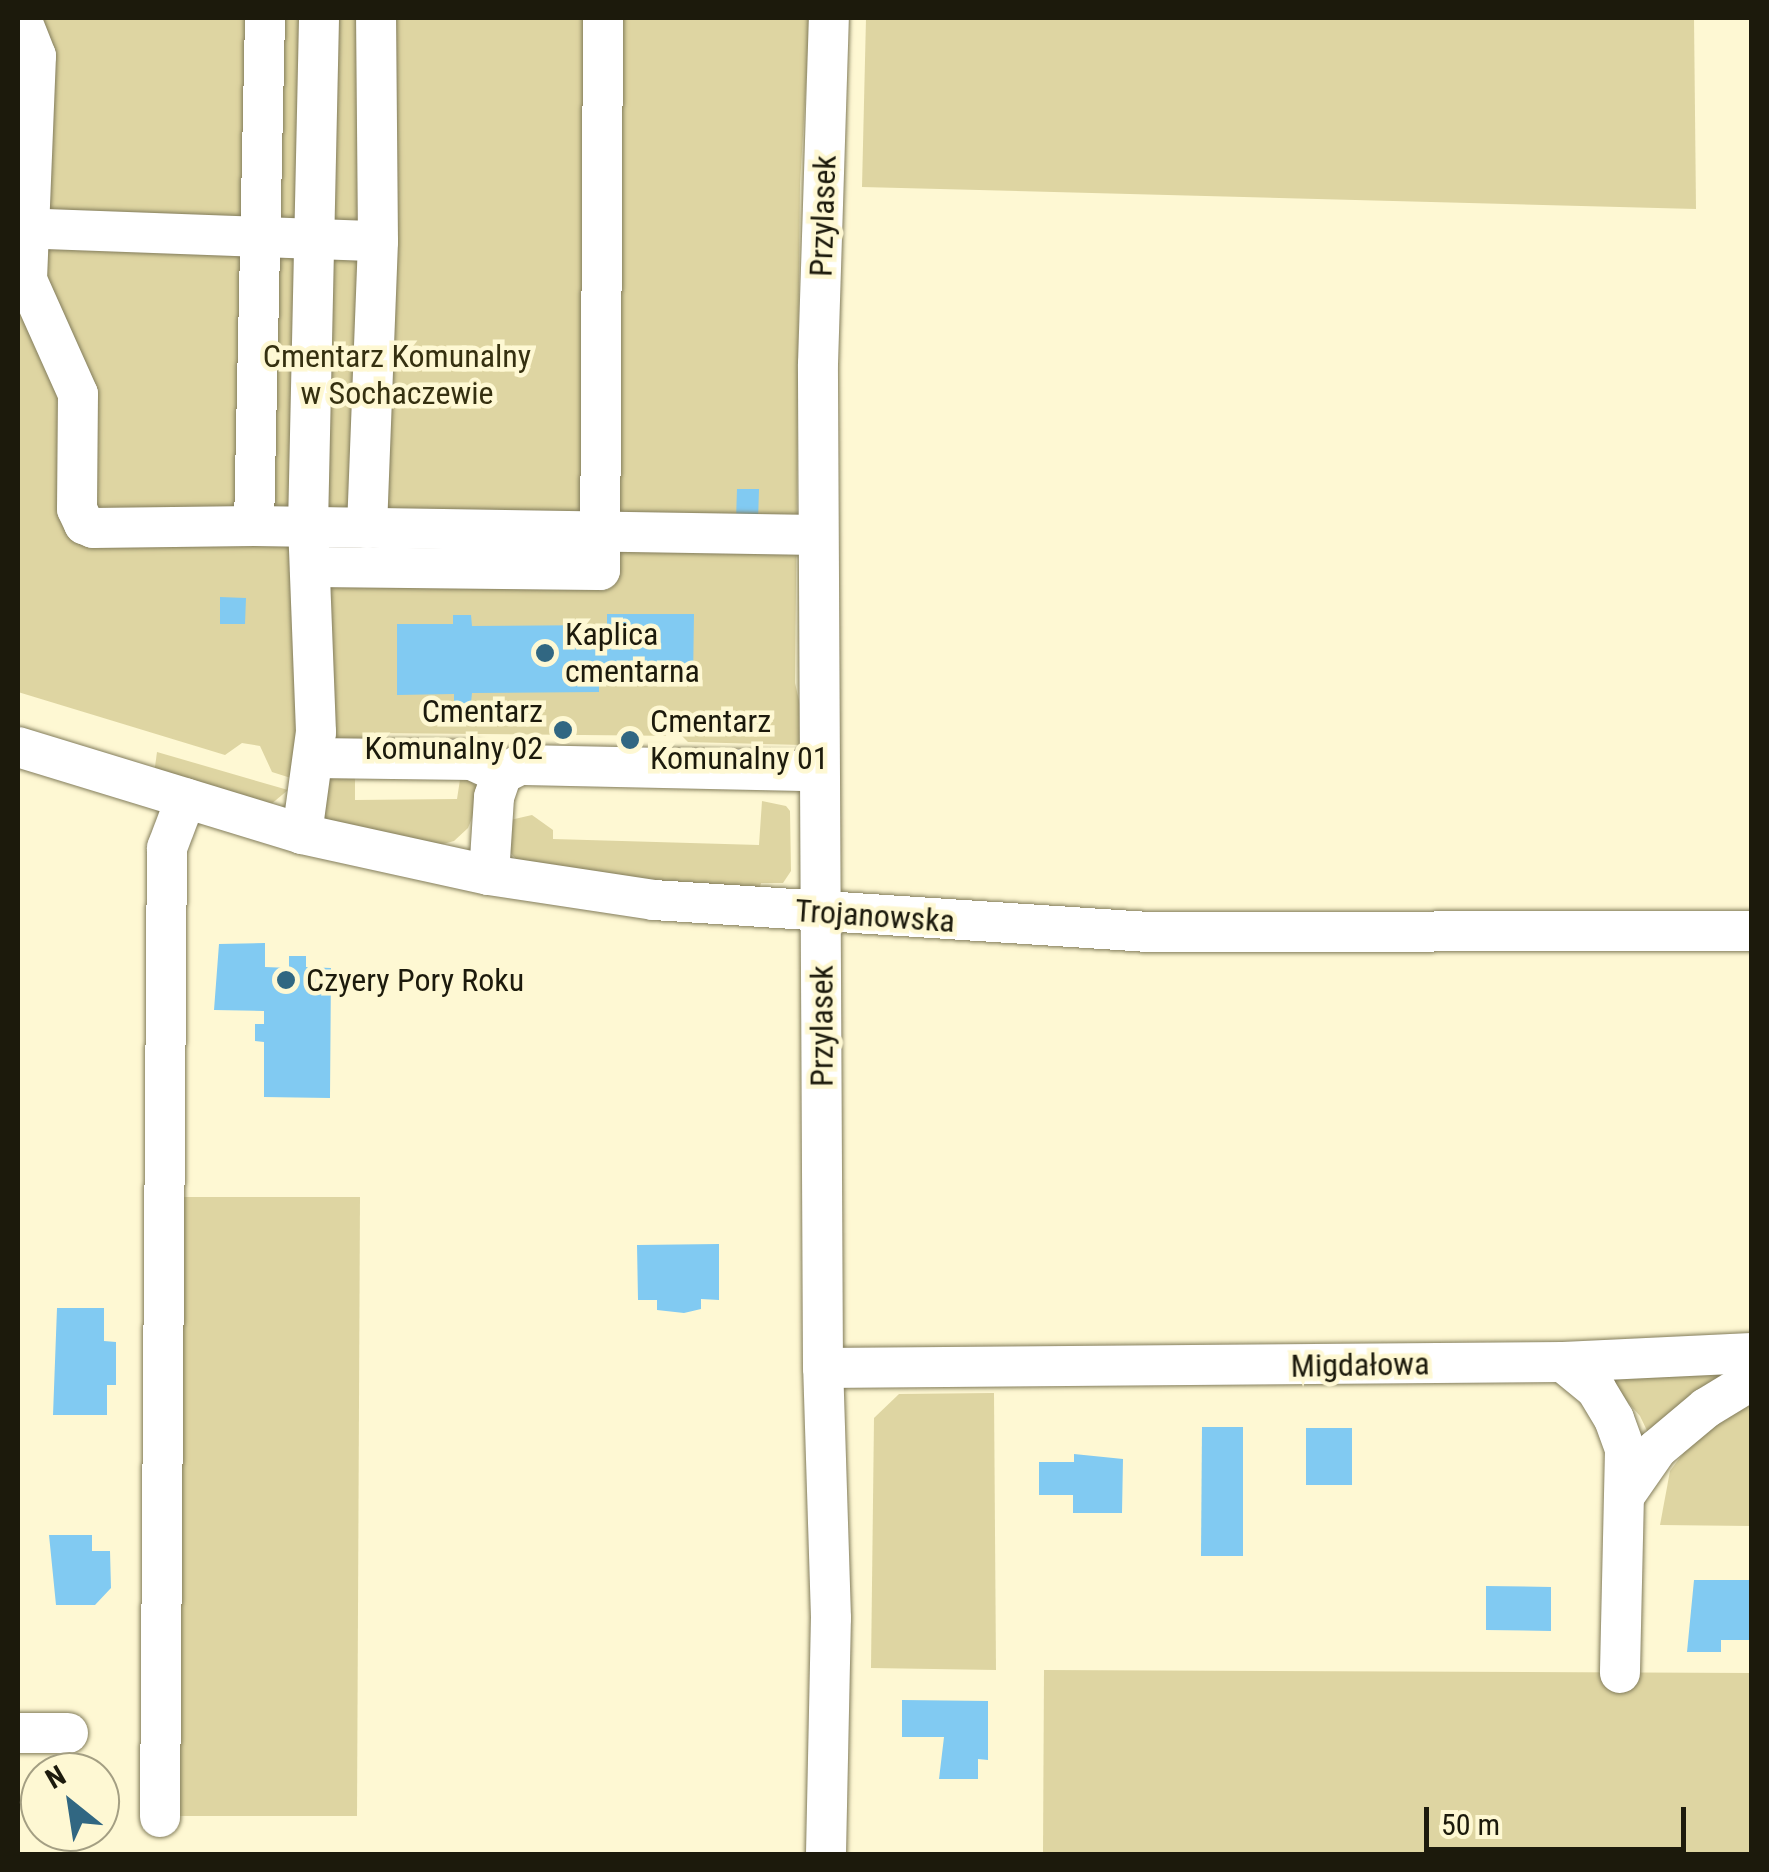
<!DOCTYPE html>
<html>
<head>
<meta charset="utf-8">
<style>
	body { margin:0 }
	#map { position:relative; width:1769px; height:1872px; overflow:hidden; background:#fef8d3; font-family:"Roboto Condensed",sans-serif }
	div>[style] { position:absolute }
	.green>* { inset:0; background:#ded5a2 }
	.building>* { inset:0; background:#81caf2 }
	.roads { filter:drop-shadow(0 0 2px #827c5b) drop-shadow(0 0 2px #827c5b) }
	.minor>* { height:40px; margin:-20px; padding:0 20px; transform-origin:20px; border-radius:20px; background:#fff }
	.dots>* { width:28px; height:28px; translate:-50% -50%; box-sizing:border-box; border:5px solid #fef8d3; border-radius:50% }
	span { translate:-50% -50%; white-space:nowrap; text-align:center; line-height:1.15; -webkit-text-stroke:9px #fef8d3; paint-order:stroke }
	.street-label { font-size:32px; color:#1c1a0c }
	.park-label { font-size:32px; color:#353010 }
	.poi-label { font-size:32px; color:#1c1a0c }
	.left { translate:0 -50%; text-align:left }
	.right { translate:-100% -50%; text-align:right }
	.frame { position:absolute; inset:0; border:20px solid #1c1a0c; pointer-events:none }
	.north { position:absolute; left:20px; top:1752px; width:100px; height:100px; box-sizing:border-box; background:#fef8d3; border:2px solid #a49f83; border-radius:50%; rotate:330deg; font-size:28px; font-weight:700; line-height:40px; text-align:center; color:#1c1a0c }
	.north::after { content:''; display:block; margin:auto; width:35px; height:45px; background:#316782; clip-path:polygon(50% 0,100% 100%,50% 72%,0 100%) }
	.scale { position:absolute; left:1424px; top:1807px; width:262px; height:45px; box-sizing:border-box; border:5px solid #1c1a0c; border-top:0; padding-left:12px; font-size:30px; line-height:35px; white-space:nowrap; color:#1c1a0c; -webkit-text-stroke:8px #fef8d3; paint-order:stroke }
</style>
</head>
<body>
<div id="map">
	<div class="green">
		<i style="clip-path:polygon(18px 18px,810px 18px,800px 184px,795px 683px,806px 730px,804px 745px,688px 742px,682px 736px,369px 733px,355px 748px,294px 779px,272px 772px,260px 746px,242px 743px,225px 755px,18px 692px)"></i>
		<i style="clip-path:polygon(866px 18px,1694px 18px,1696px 209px,862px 187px)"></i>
		<i style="clip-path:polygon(157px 752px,288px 790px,270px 805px,154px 774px)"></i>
		<i style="clip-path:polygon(355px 771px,355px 800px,457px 799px,461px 773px,477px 787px,476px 808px,468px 828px,454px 841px,432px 847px,329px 824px,322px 813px,331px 772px)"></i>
		<i style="clip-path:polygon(762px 801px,786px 806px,790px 811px,791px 871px,783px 883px,761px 883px,758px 895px,517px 860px,507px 849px,506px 821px,532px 815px,553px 830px,553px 839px,759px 845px)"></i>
		<i style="clip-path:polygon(183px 1197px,360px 1197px,357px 1816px,178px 1816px)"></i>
		<i style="clip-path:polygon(1600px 1371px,1735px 1373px,1651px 1439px,1640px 1416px)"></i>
		<i style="clip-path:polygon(994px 1393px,996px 1670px,871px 1668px,874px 1418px,899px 1394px)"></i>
		<i style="clip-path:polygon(1751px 1394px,1751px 1526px,1660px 1525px,1670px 1471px,1694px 1439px)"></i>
		<i style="clip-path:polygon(1044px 1670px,1751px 1673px,1751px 1854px,1043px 1854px)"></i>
	</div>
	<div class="building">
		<i style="clip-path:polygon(737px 489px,759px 489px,758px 521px,736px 520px)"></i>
		<i style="clip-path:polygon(220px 597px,246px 598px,245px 624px,220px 624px)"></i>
		<i style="clip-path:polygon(607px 614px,694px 614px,693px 681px,599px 681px,599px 692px,472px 693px,471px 703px,454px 704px,454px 694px,397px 695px,397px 624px,453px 624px,453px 615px,471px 615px,472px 626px,607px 625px)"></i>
		<i style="clip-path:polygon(265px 943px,265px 967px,289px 968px,289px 956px,306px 956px,306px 967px,331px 968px,330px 1098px,264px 1097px,264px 1042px,255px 1041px,255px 1024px,264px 1024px,264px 1011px,214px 1010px,219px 944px)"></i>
		<i style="clip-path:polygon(719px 1244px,719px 1300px,701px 1299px,701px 1309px,684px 1313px,657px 1310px,657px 1300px,638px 1300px,637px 1245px)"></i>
		<i style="clip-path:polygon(57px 1308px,104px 1308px,104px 1341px,116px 1342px,116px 1385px,107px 1385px,107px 1415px,53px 1415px)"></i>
		<i style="clip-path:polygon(1202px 1427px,1243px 1427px,1243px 1556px,1201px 1556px)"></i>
		<i style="clip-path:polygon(1306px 1428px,1352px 1428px,1352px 1485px,1306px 1485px)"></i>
		<i style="clip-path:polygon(1074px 1454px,1123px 1459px,1122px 1513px,1073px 1513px,1073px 1495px,1039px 1495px,1039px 1462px,1074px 1462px)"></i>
		<i style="clip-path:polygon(49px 1535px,92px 1535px,92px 1551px,110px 1551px,111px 1588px,95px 1605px,56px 1605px)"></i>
		<i style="clip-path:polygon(1694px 1580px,1752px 1580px,1752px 1640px,1721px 1640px,1721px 1652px,1687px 1652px)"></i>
		<i style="clip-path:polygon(1486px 1586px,1551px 1587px,1551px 1631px,1486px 1630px)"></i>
		<i style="clip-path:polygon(902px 1700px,988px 1701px,988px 1760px,978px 1759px,978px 1779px,939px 1779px,944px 1737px,902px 1737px)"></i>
	</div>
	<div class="roads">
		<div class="minor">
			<i style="left:21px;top:18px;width:41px;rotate:68.5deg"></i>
			<i style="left:36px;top:56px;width:224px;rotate:92.3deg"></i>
			<i style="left:27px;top:280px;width:125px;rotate:65.9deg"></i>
			<i style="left:78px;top:394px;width:115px;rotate:90.5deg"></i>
			<i style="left:77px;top:509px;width:17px;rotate:65deg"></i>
			<i style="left:84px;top:524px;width:10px;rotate:24deg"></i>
			<i style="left:93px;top:528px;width:161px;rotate:-0.7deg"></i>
			<i style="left:254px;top:526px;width:564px;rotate:0.91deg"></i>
			<i style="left:18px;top:228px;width:360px;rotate:2.1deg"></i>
			<i style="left:254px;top:526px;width:508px;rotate:-88.76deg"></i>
			<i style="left:367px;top:528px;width:287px;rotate:-87.8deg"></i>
			<i style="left:378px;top:241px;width:223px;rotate:-90.5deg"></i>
			<i style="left:310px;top:567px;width:290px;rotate:0.6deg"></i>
			<i style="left:600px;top:570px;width:552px;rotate:-89.69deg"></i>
			<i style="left:18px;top:747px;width:297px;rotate:17deg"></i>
			<i style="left:302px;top:834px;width:191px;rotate:12.4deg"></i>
			<i style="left:489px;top:875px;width:167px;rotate:8.6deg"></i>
			<i style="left:654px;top:900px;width:496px;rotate:3.7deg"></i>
			<i style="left:1149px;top:932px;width:603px;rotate:-0.1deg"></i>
			<i style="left:314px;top:758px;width:158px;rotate:0.7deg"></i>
			<i style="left:472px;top:760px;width:33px;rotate:25deg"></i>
			<i style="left:302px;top:834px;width:103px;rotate:-82.2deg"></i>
			<i style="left:316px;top:732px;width:205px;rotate:-92.2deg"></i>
			<i style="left:308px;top:527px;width:509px;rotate:-88.76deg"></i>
			<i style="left:489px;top:875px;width:78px;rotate:-86.3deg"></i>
			<i style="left:494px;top:797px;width:24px;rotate:-71deg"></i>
			<i style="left:502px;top:774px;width:20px;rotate:-27deg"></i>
			<i style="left:520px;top:765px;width:298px;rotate:1.2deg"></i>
			<i style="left:1563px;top:1362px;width:189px;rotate:-2.7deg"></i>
			<i style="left:823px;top:1368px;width:740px;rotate:-0.46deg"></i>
			<i style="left:1563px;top:1362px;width:43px;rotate:39.3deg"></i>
			<i style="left:1596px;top:1389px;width:35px;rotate:59deg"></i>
			<i style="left:1614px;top:1419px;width:33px;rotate:70deg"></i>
			<i style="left:1625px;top:1450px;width:223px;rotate:91.3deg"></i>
			<i style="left:1625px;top:1495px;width:56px;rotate:-55.2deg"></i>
			<i style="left:1657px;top:1449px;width:64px;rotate:-39.9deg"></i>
			<i style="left:1706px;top:1408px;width:54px;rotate:-31.3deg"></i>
			<i style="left:18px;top:1733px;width:50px"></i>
			<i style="left:160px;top:1817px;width:969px;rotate:-89.59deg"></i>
			<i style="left:167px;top:848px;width:53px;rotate:-69.2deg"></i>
			<i style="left:826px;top:1854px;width:236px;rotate:-88.8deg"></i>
			<i style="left:831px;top:1618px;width:250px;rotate:-91.8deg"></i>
			<i style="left:823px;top:1368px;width:1004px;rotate:-90.29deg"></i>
			<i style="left:818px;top:364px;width:346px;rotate:-88.2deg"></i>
		</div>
	</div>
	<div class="dots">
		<i style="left:545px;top:653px;background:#316782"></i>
		<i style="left:563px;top:730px;background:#316782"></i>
		<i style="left:630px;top:740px;background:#316782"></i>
		<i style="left:286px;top:980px;background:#316782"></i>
	</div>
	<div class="street-label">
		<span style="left:823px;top:216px;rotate:-88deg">Przylasek</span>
		<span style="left:875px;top:916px;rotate:4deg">Trojanowska</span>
		<span style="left:822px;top:1026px;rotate:-90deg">Przylasek</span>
		<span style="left:1360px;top:1365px;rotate:-1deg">Migdałowa</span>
	</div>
	<div class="park-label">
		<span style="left:397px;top:375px">Cmentarz Komunalny<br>w Sochaczewie</span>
	</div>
	<div class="poi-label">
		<span class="left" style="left:565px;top:653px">Kaplica<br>cmentarna</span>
		<span class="right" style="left:543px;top:730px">Cmentarz<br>Komunalny 02</span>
		<span class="left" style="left:650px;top:740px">Cmentarz<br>Komunalny 01</span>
		<span class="left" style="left:306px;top:980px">Czyery Pory Roku</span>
	</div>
	<div class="frame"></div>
	<div class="north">N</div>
	<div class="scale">50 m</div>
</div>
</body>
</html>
